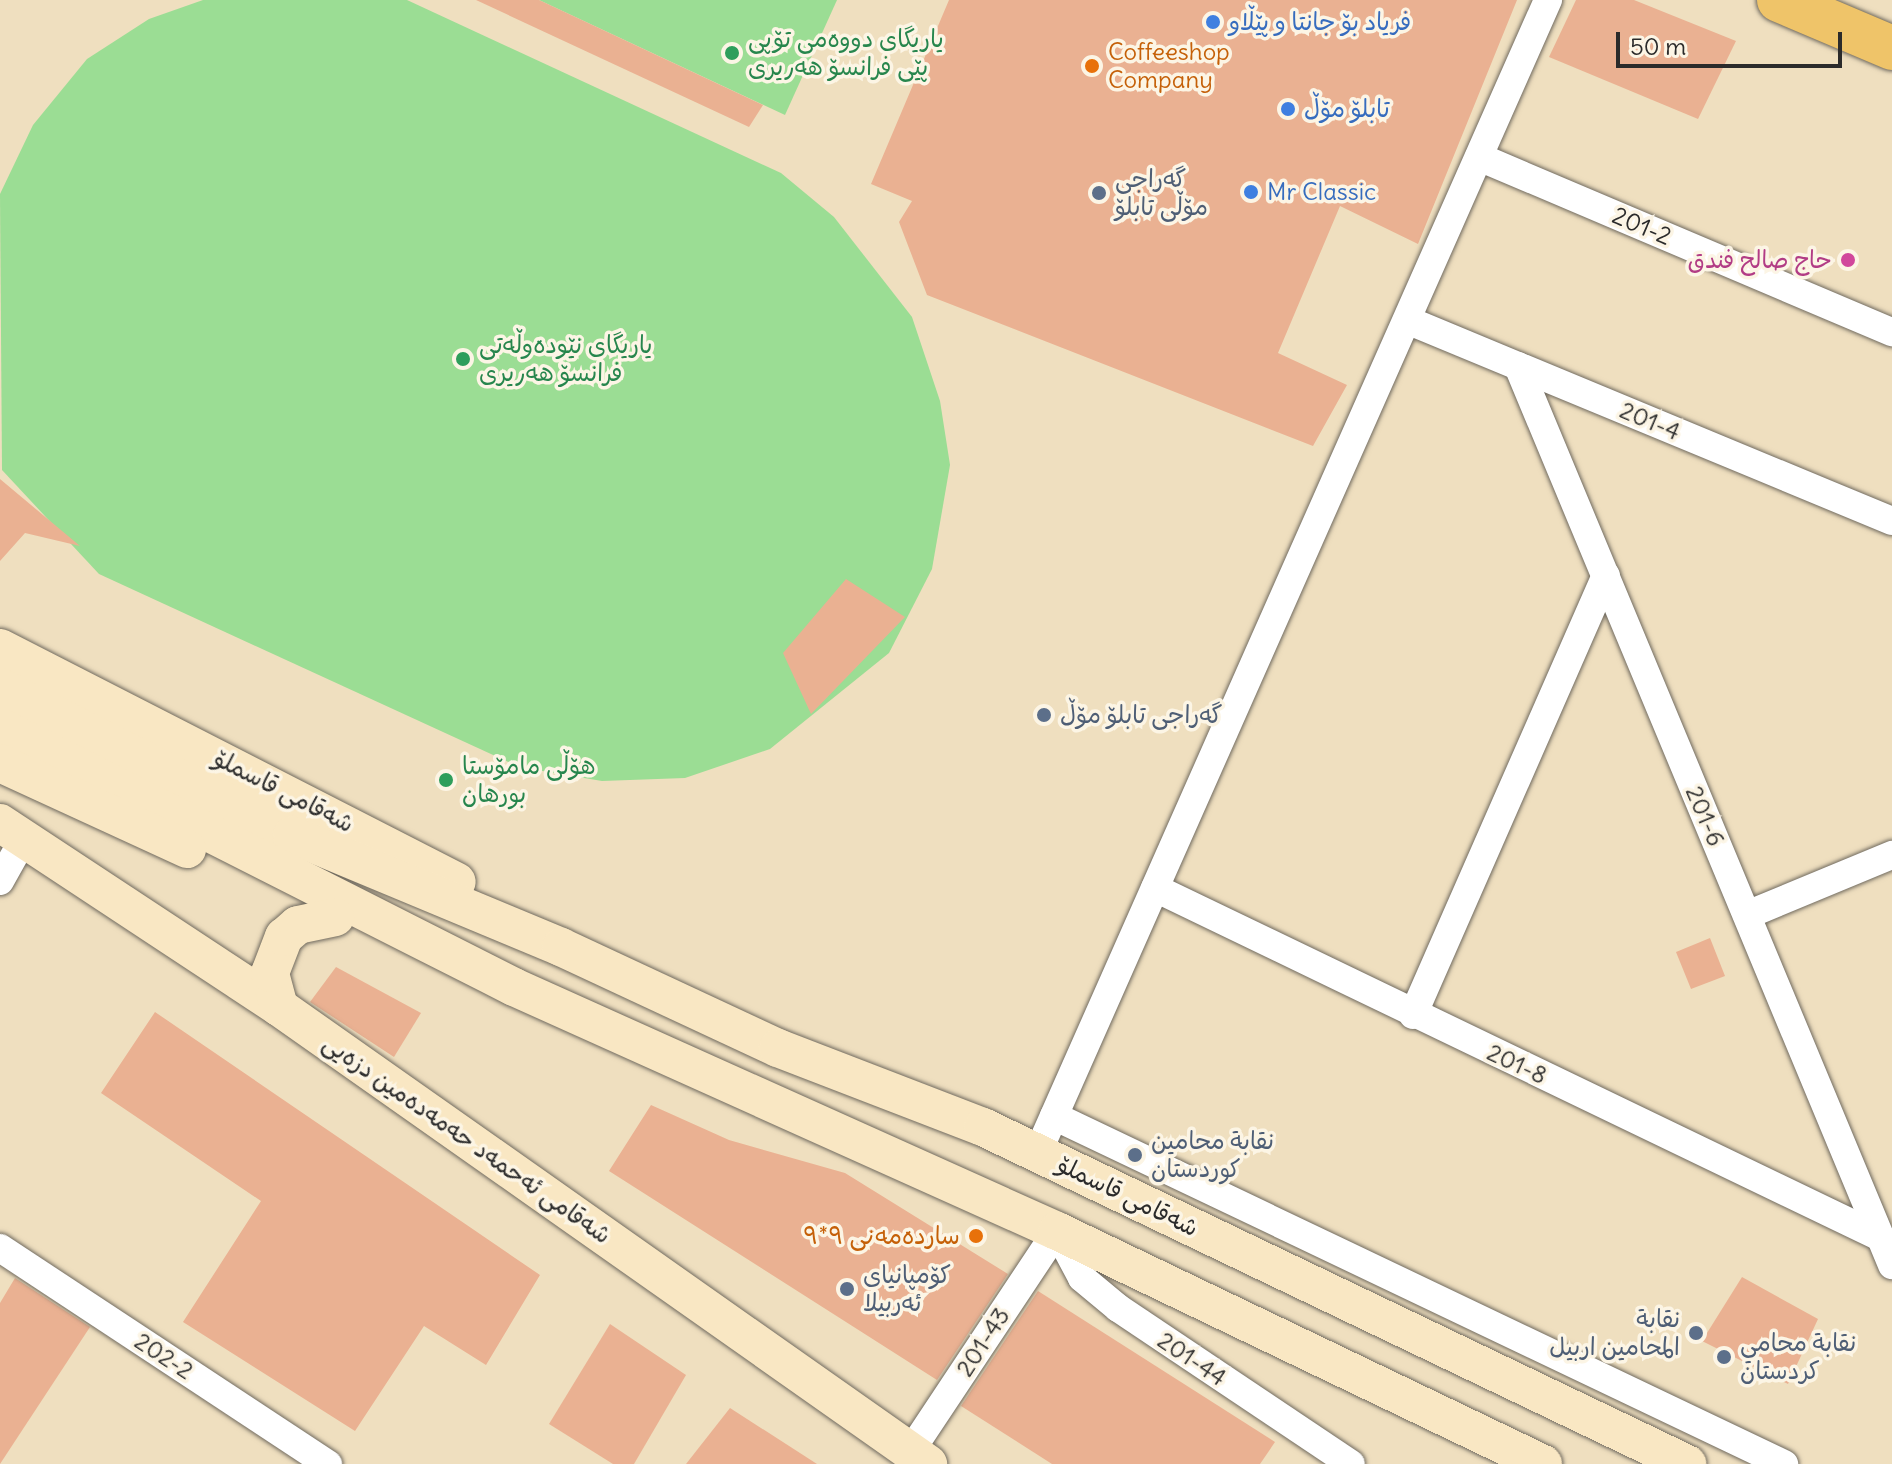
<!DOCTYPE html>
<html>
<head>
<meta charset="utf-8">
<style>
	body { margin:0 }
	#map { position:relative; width:1892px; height:1464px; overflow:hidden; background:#efdfbf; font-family:Delius,"Playpen Sans Arabic",sans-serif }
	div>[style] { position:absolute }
	.green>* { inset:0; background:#9bdd94 }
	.building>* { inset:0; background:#eab192 }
	.roads { filter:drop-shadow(0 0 2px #706a5f) drop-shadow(0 0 2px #706a5f) }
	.street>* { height:28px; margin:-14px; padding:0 14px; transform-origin:14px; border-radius:14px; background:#fff }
	.secondary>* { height:38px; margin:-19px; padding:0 19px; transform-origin:19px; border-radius:19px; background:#f9e7c3 }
	.highway>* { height:44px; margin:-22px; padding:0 22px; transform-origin:22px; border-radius:22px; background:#efc469 }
	.dots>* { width:22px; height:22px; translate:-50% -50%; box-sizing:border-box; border:4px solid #fcf5e5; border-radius:50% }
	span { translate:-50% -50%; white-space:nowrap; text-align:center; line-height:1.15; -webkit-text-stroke:7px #fcf5e5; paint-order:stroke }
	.shop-label { font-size:24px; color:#366cbe }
	.left { translate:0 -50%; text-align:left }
	.leisure-label { font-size:24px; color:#27864d }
	.food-label { font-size:24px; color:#c56008 }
	.right { translate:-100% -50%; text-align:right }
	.service-label { font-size:24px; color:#4e5e75 }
	.street-label { font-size:24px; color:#2b2b2b }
	.hotel-label { font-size:24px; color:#b23c85 }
	.scale { position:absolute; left:1616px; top:32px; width:226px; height:36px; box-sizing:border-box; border:4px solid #2b2b2b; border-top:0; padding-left:10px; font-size:24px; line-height:28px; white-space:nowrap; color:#2b2b2b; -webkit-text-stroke:6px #fcf5e5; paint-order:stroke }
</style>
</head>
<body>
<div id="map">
	<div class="green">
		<i style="clip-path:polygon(203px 0,407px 0,781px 173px,834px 217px,912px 317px,940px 401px,950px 465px,932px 569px,889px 653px,770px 749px,685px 778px,602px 781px,519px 767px,99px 574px,2px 470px,0 194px,33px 125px,87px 59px,149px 19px)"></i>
		<i style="clip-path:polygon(539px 0,837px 0,785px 115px)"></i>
	</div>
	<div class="building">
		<i style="clip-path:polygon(476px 0,539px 0,763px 105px,749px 127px)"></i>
		<i style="clip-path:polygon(949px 0,1517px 0,1418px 244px,1340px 206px,1278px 353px,1347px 385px,1313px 446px,927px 295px,899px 222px,912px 201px,871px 184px)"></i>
		<i style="clip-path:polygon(1576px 0,1634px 0,1736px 41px,1698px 119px,1549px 57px)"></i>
		<i style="clip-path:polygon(0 479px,80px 546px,25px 533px,0 561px)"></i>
		<i style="clip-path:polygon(846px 579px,905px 617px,811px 714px,783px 653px)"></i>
		<i style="clip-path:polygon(1710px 938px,1725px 976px,1691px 989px,1676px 952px)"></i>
		<i style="clip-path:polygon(336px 967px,421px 1013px,394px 1057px,310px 1002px)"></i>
		<i style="clip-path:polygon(155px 1012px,540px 1275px,486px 1365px,424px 1326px,355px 1431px,183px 1322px,261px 1201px,101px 1093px)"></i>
		<i style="clip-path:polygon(651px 1105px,729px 1140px,845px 1173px,1008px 1274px,937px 1380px,609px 1171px)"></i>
		<i style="clip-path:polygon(1742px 1277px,1818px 1319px,1788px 1384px,1702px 1341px)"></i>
		<i style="clip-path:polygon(15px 1278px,90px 1327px,0 1464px,0 1303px)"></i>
		<i style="clip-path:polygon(1038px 1291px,1275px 1442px,1260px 1464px,1052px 1464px,961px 1406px)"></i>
		<i style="clip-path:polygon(610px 1324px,686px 1375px,634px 1464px,613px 1464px,549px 1424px)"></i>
		<i style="clip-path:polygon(730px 1408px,817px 1464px,686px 1464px)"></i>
	</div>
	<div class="roads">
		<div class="street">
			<i style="left:1479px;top:157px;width:449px;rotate:23deg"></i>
			<i style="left:1407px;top:320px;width:525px;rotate:22.51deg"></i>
			<i style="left:1518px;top:366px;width:974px;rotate:67.41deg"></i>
			<i style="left:0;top:881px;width:49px;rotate:-60.8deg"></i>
			<i style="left:1155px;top:888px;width:805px;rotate:25.71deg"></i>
			<i style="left:1747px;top:915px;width:157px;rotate:-22.5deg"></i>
			<i style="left:1413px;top:1015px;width:480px;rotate:-66.3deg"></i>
			<i style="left:1054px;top:1116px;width:809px;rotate:25.49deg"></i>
			<i style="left:1038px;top:1152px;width:1260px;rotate:-66.12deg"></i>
			<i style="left:0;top:1248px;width:393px;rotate:33.4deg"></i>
			<i style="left:910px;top:1452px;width:265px;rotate:-56.4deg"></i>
			<i style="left:1057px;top:1231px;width:53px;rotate:62deg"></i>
			<i style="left:1082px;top:1278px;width:47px;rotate:39.8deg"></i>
			<i style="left:1118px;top:1308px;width:280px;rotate:33.8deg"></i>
		</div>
		<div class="secondary">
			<i style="left:0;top:648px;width:513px;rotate:27.11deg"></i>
			<i style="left:0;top:687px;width:327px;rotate:26.9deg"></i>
			<i style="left:292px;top:835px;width:291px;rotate:22.6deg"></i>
			<i style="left:561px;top:947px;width:239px;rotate:25deg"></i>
			<i style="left:778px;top:1048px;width:220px;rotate:21.1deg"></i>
			<i style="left:983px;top:1127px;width:781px;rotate:25.58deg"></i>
			<i style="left:0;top:727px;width:576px;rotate:26.83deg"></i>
			<i style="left:514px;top:987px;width:595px;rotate:24.2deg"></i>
			<i style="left:1057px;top:1231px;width:539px;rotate:25.61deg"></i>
			<i style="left:0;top:763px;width:206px;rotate:24.7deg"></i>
			<i style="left:0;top:823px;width:334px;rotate:33.4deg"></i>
			<i style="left:279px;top:1007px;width:794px;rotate:35.15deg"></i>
			<i style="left:279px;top:1007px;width:35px;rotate:-105deg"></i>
			<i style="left:270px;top:973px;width:39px;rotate:-69deg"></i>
			<i style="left:284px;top:937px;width:18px;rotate:-41deg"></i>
			<i style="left:298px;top:925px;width:38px;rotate:-12deg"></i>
		</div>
		<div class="highway">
			<i style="left:1779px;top:0;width:123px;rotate:23deg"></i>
		</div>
	</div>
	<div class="dots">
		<i style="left:1213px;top:22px;background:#3f7fe0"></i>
		<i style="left:732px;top:53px;background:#2e9e5b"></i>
		<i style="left:1092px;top:66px;background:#e8710a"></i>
		<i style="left:1288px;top:109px;background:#3f7fe0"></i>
		<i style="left:1251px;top:192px;background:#3f7fe0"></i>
		<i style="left:1099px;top:193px;background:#5c6f8a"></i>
		<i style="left:1848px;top:260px;background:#d1479c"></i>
		<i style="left:463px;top:359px;background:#2e9e5b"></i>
		<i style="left:1044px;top:715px;background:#5c6f8a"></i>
		<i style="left:446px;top:780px;background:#2e9e5b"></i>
		<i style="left:1135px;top:1155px;background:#5c6f8a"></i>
		<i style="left:976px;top:1236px;background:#e8710a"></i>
		<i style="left:847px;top:1289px;background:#5c6f8a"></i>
		<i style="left:1696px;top:1333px;background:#5c6f8a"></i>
		<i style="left:1724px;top:1357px;background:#5c6f8a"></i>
	</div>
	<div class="shop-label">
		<span class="left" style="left:1229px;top:22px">فریاد بۆ جانتا و پێڵاو</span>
		<span class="left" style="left:1304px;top:109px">تابلۆ مۆڵ</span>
		<span class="left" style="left:1267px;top:192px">Mr Classic</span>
	</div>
	<div class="leisure-label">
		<span class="left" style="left:748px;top:53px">یاریگای دووەمی تۆپی<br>پێی فرانسۆ هەریری</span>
		<span class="left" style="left:479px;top:359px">یاریگای نێودەوڵەتی<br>فرانسۆ هەریری</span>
		<span class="left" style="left:462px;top:780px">هۆڵی مامۆستا<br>بورهان</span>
	</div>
	<div class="food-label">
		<span class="left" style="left:1108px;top:66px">Coffeeshop<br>Company</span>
		<span class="right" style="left:960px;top:1236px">ساردەمەنی ٩*٩</span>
	</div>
	<div class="service-label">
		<span class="left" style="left:1115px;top:193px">گەراجی<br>مۆڵی تابلۆ</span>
		<span class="left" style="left:1060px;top:715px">گەراجی تابلۆ مۆڵ</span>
		<span class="left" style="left:1151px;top:1155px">نقابة محامين<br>كوردستان</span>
		<span class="left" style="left:863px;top:1289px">کۆمپانیای<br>ئەربیلا</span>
		<span class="right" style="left:1680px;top:1333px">نقابة<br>المحامين اربيل</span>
		<span class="left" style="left:1740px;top:1357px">نقابة محامي<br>كردستان</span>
	</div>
	<div class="street-label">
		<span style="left:1642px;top:226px;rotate:23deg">201-2</span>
		<span style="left:1650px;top:421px;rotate:23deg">201-4</span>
		<span style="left:284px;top:791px;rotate:27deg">شەقامی قاسملۆ</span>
		<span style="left:1705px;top:816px;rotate:67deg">201-6</span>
		<span style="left:1517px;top:1064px;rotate:25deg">201-8</span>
		<span style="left:467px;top:1139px;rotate:35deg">شەقامی ئەحمەد حەمەدەمین دزەیی</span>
		<span style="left:1128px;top:1196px;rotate:26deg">شەقامی قاسملۆ</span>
		<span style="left:983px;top:1342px;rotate:-57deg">201-43</span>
		<span style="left:164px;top:1356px;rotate:33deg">202-2</span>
		<span style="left:1192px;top:1359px;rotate:34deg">201-44</span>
	</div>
	<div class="hotel-label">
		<span class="right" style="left:1832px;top:260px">حاج صالح فندق</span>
	</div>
	<div class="scale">50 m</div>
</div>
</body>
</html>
